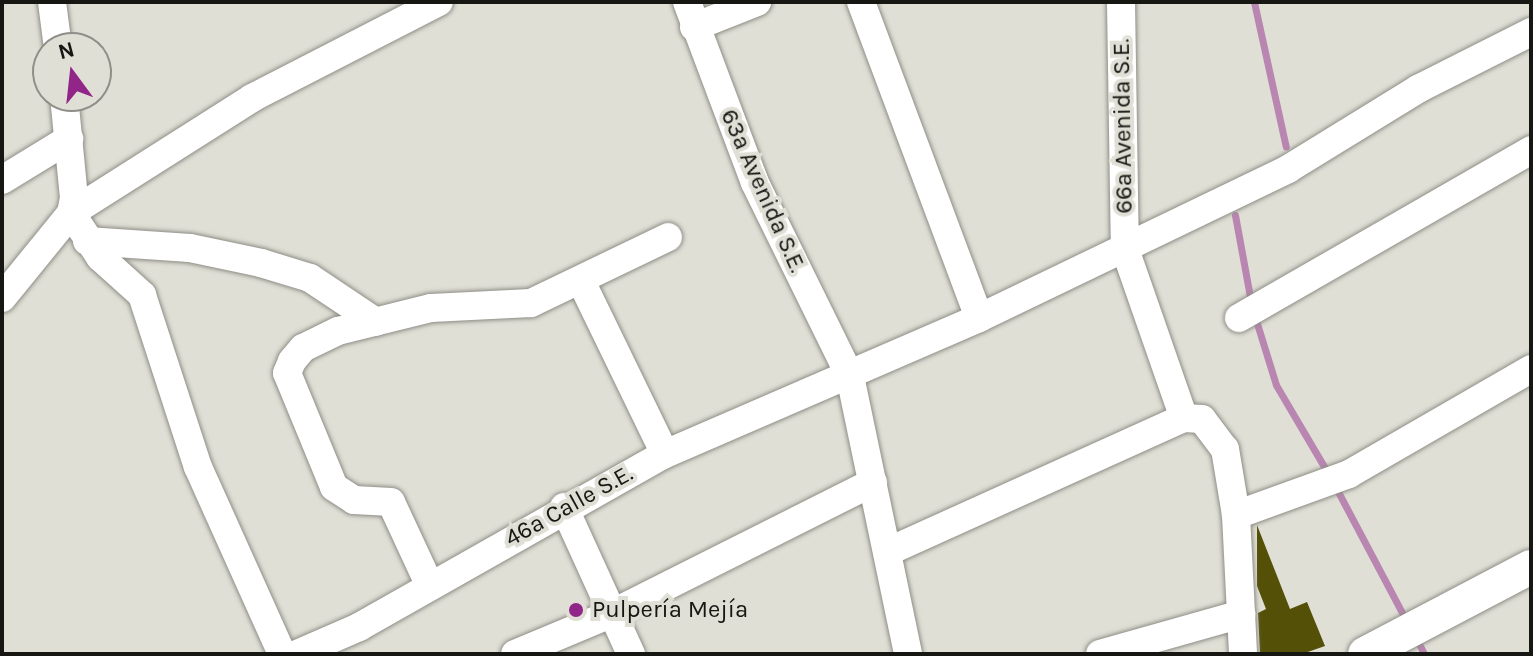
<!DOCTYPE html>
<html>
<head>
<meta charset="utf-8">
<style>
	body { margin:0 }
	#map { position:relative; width:1533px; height:656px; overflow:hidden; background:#dfdfd6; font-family:Karla,sans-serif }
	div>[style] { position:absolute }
	.stream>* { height:7px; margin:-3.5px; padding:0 3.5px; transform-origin:3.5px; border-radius:3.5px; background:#b986b1 }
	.building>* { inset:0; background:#545008 }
	.roads { filter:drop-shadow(0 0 2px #8e8e86) drop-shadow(0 0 2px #8e8e86) }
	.minor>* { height:28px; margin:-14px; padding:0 14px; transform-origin:14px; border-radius:14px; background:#fff }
	.tertiary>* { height:34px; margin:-17px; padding:0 17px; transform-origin:17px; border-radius:17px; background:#fff }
	.dots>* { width:22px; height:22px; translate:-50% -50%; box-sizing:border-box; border:4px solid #dfdfd6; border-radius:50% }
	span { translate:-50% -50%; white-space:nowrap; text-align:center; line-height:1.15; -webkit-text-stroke:8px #dfdfd6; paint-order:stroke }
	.street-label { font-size:24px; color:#161613 }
	.poi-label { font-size:24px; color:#161613 }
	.left { translate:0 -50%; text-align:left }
	.frame { position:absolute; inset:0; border:4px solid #161613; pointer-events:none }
	.north { position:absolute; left:32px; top:32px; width:80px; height:80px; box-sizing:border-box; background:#dfdfd6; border:2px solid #8f8f88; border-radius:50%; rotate:345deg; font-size:22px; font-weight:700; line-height:32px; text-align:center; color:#161613 }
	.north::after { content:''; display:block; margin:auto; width:28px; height:36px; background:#912588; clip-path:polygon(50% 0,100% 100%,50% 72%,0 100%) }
</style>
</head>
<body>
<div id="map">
	<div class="stream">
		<i style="left:1254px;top:2px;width:148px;rotate:77.6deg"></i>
		<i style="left:1235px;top:215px;width:88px;rotate:79.6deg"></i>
		<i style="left:1255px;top:317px;width:71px;rotate:72.8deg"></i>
		<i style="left:1276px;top:385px;width:104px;rotate:59.5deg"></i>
		<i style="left:1335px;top:486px;width:152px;rotate:62.1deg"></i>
		<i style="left:1416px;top:638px;width:18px;rotate:63deg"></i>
	</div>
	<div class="building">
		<i style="clip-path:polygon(1257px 525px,1290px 609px,1307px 602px,1325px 646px,1302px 654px,1260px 654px,1258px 613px,1266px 609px,1257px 586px)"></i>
	</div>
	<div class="roads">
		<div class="minor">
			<i style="left:52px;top:2px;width:46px;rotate:82.6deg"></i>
			<i style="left:687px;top:2px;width:193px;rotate:69.4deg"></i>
			<i style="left:755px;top:183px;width:215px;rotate:63.8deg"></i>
			<i style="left:850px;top:376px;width:284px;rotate:78.2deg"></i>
			<i style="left:861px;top:2px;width:337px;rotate:69.5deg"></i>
			<i style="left:1121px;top:2px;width:247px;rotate:89.1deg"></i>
			<i style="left:1125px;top:249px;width:179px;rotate:70.8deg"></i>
			<i style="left:694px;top:27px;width:68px;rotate:-21.6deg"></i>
			<i style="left:64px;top:96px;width:102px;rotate:84.4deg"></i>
			<i style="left:74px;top:198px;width:15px;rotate:101deg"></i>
			<i style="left:71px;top:213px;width:53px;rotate:56.6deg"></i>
			<i style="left:100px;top:257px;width:57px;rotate:42.1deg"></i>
			<i style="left:142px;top:295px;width:181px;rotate:72deg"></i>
			<i style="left:198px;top:467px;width:205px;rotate:65.8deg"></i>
			<i style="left:2px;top:180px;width:79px;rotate:-31.5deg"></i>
			<i style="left:87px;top:241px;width:103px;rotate:3.9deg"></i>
			<i style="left:190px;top:248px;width:73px;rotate:11.9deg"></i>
			<i style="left:261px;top:263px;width:51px;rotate:17deg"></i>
			<i style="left:310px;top:278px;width:79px;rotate:33.7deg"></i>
			<i style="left:581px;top:281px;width:192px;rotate:64.1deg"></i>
			<i style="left:2px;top:298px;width:109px;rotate:-50.9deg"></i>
			<i style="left:71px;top:213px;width:214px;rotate:-32.4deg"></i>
			<i style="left:252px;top:98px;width:210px;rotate:-27.2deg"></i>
			<i style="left:1239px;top:318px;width:337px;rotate:-29.9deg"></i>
			<i style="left:564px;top:507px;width:162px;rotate:65.5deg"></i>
			<i style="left:1236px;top:515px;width:120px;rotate:-19.9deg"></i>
			<i style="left:1349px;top:474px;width:210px;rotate:-30deg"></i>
			<i style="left:887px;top:552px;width:326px;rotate:-24.3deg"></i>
			<i style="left:1184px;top:418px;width:18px;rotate:3deg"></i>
			<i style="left:1202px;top:419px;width:38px;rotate:53deg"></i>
			<i style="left:1225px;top:449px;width:67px;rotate:80.5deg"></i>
			<i style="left:1236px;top:515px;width:139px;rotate:87.1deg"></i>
			<i style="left:429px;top:584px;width:90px;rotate:-114.9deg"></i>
			<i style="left:391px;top:502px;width:37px;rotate:-177deg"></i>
			<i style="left:354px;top:500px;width:24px;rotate:-147deg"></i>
			<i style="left:334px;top:487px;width:123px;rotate:-112.4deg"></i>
			<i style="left:287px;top:373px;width:13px;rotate:-67deg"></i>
			<i style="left:292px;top:361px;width:17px;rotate:-50deg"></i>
			<i style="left:303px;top:348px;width:39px;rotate:-26deg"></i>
			<i style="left:338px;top:331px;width:96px;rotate:-13.9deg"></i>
			<i style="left:431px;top:308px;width:100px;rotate:-2.9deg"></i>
			<i style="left:531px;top:303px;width:152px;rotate:-25.7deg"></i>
			<i style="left:297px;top:654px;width:68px;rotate:-23.5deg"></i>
			<i style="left:359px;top:627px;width:352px;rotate:-29.5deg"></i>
			<i style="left:665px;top:454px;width:342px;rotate:-23.4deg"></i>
			<i style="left:979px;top:318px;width:343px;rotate:-25.7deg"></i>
			<i style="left:1288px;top:169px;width:153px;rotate:-31.6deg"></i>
			<i style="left:1418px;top:89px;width:127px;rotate:-26.8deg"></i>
			<i style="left:515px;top:654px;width:106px;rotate:-22.7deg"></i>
			<i style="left:613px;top:613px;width:291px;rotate:-26.7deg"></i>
			<i style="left:1100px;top:654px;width:147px;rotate:-15.8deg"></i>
		</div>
		<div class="tertiary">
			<i style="left:1365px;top:654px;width:187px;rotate:-27.7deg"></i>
		</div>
	</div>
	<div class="dots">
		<i style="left:576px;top:610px;background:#912588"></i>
	</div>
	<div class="street-label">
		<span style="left:1123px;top:126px;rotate:-91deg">66a Avenida S.E.</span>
		<span style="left:763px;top:191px;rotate:66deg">63a Avenida S.E.</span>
		<span style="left:569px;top:506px;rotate:-29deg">46a Calle S.E.</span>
	</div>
	<div class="poi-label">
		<span class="left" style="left:592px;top:610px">Pulpería Mejía</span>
	</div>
	<div class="frame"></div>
	<div class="north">N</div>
</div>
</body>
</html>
